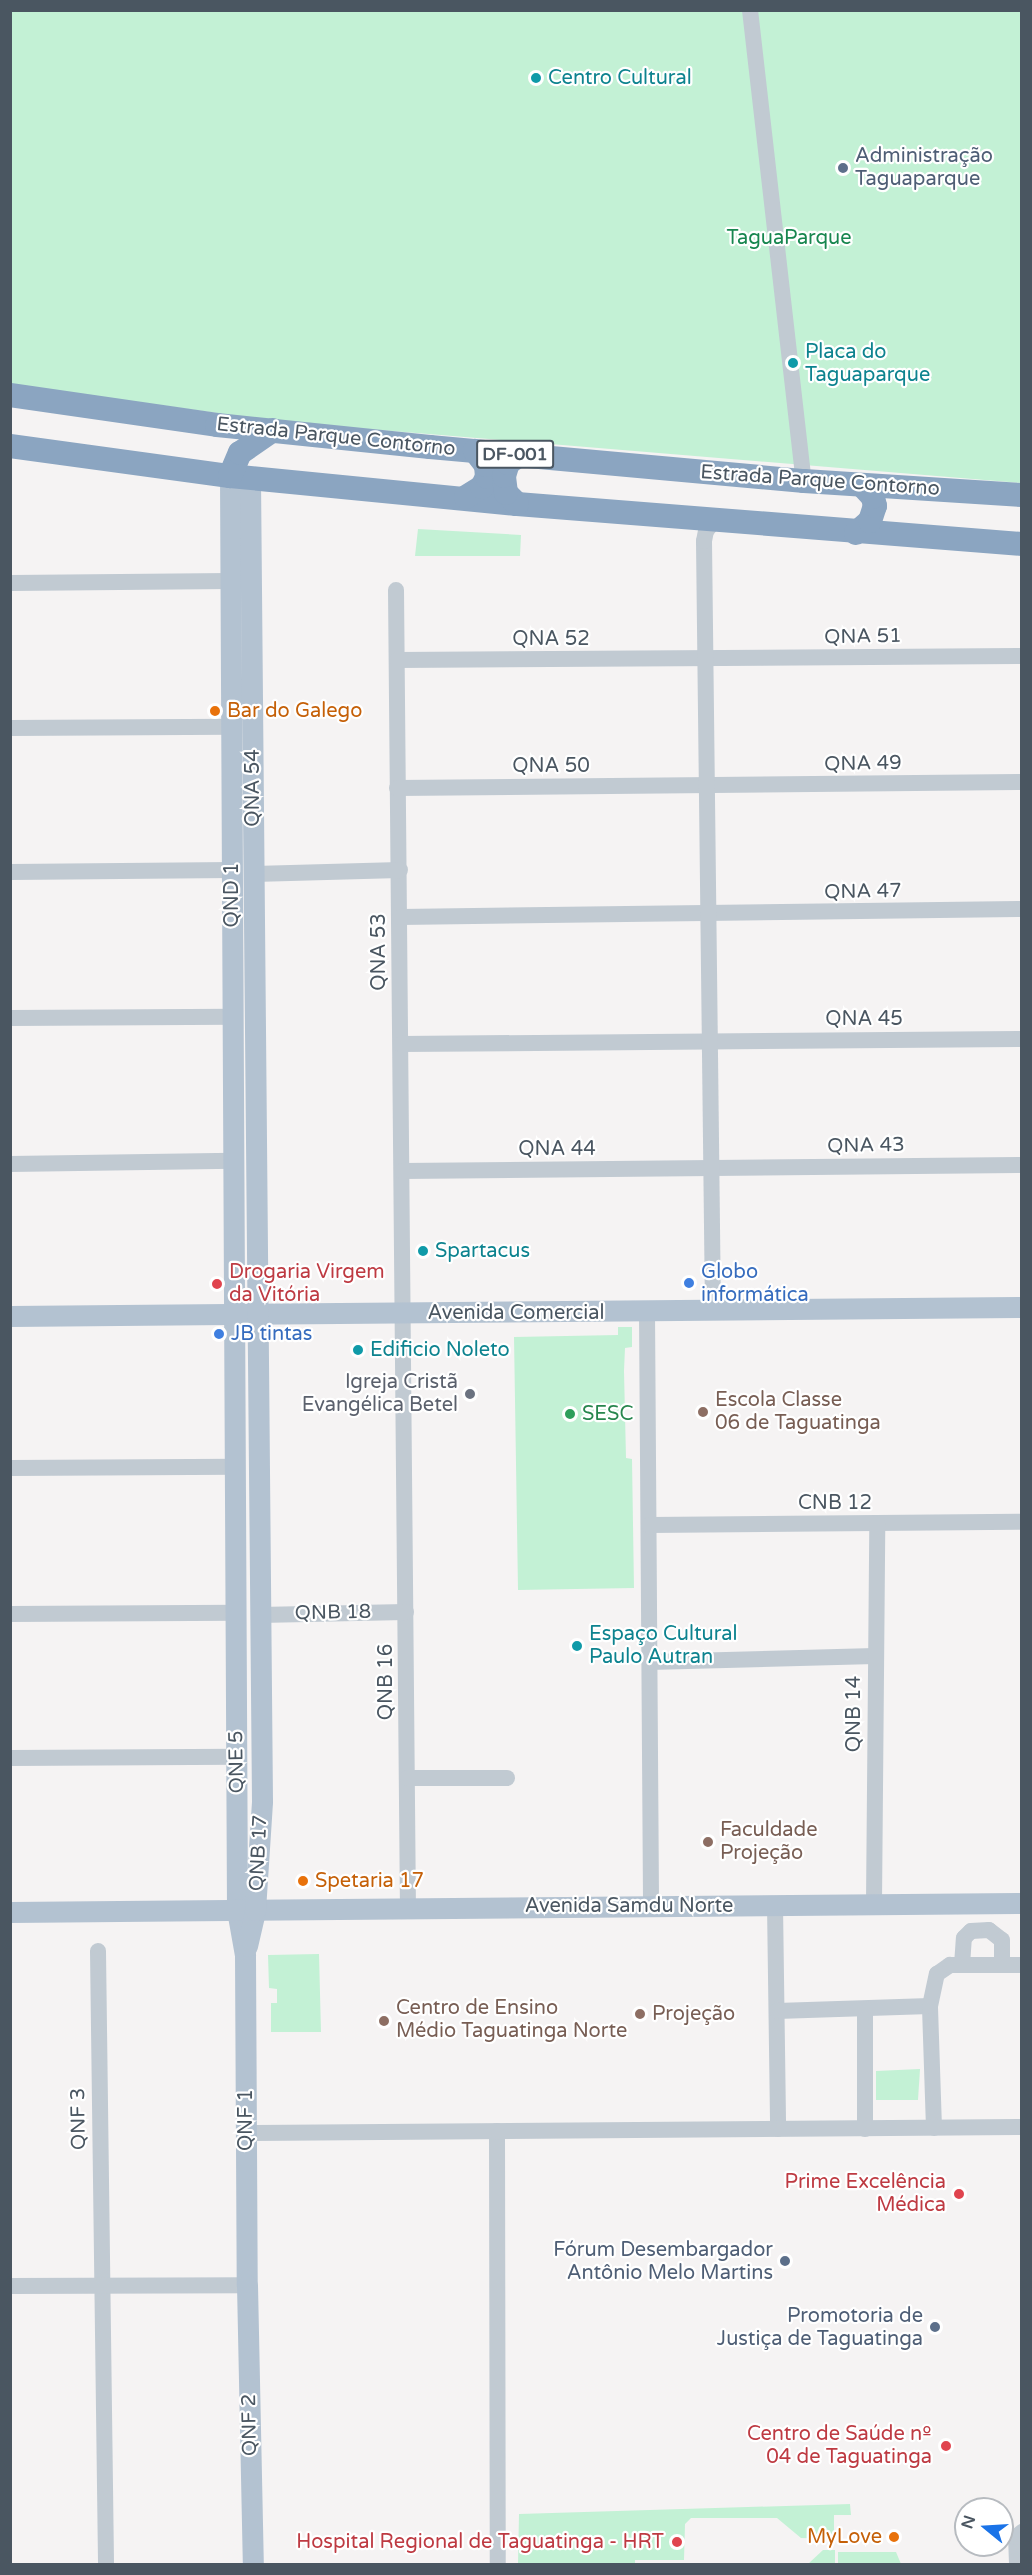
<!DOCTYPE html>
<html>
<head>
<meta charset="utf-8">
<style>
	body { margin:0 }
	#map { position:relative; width:1032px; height:2575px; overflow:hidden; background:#f5f3f3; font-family:"Varela Round",sans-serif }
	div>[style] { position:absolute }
	.green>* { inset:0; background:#c3f1d5 }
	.minor>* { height:16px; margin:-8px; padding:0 8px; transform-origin:8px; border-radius:8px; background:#c1cad2 }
	.major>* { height:21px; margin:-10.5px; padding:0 10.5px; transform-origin:10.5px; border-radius:10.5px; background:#b3c2d1 }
	.highway>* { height:24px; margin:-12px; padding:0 12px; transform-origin:12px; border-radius:12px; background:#8ba5c1 }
	.dots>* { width:16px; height:16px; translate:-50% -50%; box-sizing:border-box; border:3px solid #fff; border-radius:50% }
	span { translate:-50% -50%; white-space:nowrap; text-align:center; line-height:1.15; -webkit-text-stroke:4.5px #fff; paint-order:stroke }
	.shield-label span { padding:2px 4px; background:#fff; border:2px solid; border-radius:4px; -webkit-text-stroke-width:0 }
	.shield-label { font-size:18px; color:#4a5661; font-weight:700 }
	.culture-label { font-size:20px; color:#0d838f }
	.left { translate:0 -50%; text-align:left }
	.service-label { font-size:20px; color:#4e5e75 }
	.right { translate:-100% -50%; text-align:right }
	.park-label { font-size:20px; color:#17864f }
	.street-label { font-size:20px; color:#4a5661 }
	.food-label { font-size:20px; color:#c56008 }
	.health-label { font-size:20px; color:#be3a42 }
	.shop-label { font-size:20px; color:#366cbe }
	.worship-label { font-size:20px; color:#5b616d }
	.education-label { font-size:20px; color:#785e54 }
	.leisure-label { font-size:20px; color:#27864d }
	.frame { position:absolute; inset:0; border:12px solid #4a5661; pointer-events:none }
	.north { position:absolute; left:954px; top:2497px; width:60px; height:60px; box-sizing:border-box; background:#fff; border:2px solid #b7bbc0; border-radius:50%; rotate:288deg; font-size:16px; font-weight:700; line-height:24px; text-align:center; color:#4a5661 }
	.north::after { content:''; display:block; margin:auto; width:21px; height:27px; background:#1a73e8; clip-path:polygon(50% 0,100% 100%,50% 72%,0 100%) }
</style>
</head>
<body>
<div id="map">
	<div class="green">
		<i style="clip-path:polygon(10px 11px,1021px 11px,1021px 483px,283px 422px,11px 385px)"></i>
		<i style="clip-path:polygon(418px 529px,521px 535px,520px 556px,415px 556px)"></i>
		<i style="clip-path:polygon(618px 1327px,632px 1327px,632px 1347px,625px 1348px,624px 1371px,626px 1458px,632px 1459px,634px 1588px,518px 1590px,514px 1337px,618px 1335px)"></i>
		<i style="clip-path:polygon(319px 1954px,321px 2032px,271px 2032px,271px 2003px,277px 2003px,277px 1989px,269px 1988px,268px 1955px)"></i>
		<i style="clip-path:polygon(920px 2069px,918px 2100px,876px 2100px,876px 2071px)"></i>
		<i style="clip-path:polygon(850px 2504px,851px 2515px,834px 2515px,834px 2539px,801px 2538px,777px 2518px,691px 2518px,685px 2524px,684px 2560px,635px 2560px,635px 2564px,518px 2564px,519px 2514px)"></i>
		<i style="clip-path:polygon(823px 2550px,835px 2550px,835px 2564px,808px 2564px)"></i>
		<i style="clip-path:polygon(838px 2552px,896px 2552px,901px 2564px,838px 2564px)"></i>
	</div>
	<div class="minor">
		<i style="left:750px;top:10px;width:474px;rotate:83.5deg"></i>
		<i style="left:10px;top:583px;width:220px;rotate:-0.5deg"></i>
		<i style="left:396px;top:590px;width:1316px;rotate:89.48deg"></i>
		<i style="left:397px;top:660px;width:625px;rotate:-0.37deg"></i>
		<i style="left:10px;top:728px;width:221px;rotate:-0.3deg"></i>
		<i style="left:397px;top:788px;width:625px;rotate:-0.55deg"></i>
		<i style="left:10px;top:872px;width:222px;rotate:-0.5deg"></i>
		<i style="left:254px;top:874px;width:146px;rotate:-1.6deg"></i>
		<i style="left:400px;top:917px;width:622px;rotate:-0.74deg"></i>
		<i style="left:10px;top:1018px;width:223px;rotate:-0.3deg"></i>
		<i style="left:401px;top:1044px;width:621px;rotate:-0.46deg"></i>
		<i style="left:10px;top:1164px;width:224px;rotate:-0.8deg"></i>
		<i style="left:402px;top:1171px;width:620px;rotate:-0.55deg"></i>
		<i style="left:713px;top:1311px;width:770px;rotate:-90.67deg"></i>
		<i style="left:704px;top:541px;width:10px;rotate:-79deg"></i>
		<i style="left:706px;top:531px;width:14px;rotate:-51deg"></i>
		<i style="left:647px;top:1312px;width:595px;rotate:89.61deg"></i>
		<i style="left:10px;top:1468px;width:226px;rotate:-0.3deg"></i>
		<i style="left:649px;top:1525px;width:373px;rotate:-0.5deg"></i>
		<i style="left:10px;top:1614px;width:227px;rotate:-0.3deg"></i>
		<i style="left:259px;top:1615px;width:147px;rotate:-1.2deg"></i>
		<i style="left:650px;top:1662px;width:225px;rotate:-1.5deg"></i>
		<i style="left:10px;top:1758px;width:227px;rotate:-0.3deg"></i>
		<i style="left:408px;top:1778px;width:99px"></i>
		<i style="left:874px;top:1903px;width:379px;rotate:-89.5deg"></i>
		<i style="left:775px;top:1905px;width:224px;rotate:89.2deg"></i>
		<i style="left:98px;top:1951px;width:613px;rotate:89.25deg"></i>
		<i style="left:962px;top:1965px;width:27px;rotate:-86deg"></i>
		<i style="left:964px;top:1938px;width:10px;rotate:-45deg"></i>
		<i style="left:971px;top:1931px;width:18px;rotate:-3deg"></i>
		<i style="left:989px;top:1930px;width:16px;rotate:38deg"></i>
		<i style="left:1002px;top:1940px;width:25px;rotate:90deg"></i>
		<i style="left:777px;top:2011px;width:153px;rotate:-1.9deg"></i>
		<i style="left:934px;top:2128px;width:122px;rotate:-91.9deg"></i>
		<i style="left:930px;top:2006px;width:33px;rotate:-78deg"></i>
		<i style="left:937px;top:1974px;width:16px;rotate:-35deg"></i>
		<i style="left:950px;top:1965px;width:72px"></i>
		<i style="left:865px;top:2129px;width:120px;rotate:-90deg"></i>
		<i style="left:497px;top:2131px;width:433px;rotate:89.9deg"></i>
		<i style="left:247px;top:2133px;width:775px;rotate:-0.44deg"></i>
		<i style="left:10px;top:2286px;width:237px;rotate:-0.2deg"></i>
		<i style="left:1017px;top:2564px;width:27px;rotate:-92deg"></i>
		<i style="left:1016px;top:2537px;width:8px;rotate:-40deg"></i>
	</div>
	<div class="major">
		<i style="left:230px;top:476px;width:1434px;rotate:89.72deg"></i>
		<i style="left:237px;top:1910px;width:46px;rotate:79.9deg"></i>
		<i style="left:245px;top:1955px;width:330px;rotate:89.7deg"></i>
		<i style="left:247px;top:2285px;width:279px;rotate:88.8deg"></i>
		<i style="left:10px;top:1316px;width:1012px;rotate:-0.51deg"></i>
		<i style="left:10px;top:1912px;width:1012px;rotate:-0.51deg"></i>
		<i style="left:247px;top:1946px;width:37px;rotate:-77deg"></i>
		<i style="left:255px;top:1910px;width:109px;rotate:-86.3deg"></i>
		<i style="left:262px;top:1801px;width:1323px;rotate:-90.52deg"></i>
	</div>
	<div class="highway">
		<i style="left:10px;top:395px;width:209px;rotate:8.2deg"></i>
		<i style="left:217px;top:425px;width:214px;rotate:5.9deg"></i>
		<i style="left:430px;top:447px;width:376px;rotate:5.2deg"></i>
		<i style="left:804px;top:481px;width:218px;rotate:3.7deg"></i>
		<i style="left:10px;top:446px;width:222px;rotate:7.8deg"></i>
		<i style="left:230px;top:476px;width:288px;rotate:5.6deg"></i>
		<i style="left:517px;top:504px;width:507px;rotate:4.53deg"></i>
		<i style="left:230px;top:476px;width:25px;rotate:-67deg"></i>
		<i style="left:240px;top:453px;width:40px;rotate:-34.9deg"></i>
		<i style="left:466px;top:497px;width:19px;rotate:-32deg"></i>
		<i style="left:482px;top:487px;width:11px;rotate:-63deg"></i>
		<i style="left:487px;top:477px;width:12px;rotate:-95deg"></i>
		<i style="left:486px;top:465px;width:18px;rotate:-128deg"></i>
		<i style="left:517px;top:504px;width:16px;rotate:-135deg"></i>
		<i style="left:506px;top:493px;width:17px;rotate:-97deg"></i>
		<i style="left:504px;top:476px;width:14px;rotate:-73deg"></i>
		<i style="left:508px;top:463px;width:16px;rotate:-35deg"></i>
		<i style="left:856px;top:533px;width:18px;rotate:-41deg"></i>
		<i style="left:870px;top:521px;width:16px;rotate:-72deg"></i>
		<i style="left:875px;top:506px;width:9px;rotate:-103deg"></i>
		<i style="left:873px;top:497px;width:16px;rotate:-133deg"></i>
	</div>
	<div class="dots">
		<i style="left:536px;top:78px;background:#0f9aa8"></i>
		<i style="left:843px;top:168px;background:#5c6f8a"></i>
		<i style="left:793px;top:363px;background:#0f9aa8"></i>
		<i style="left:215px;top:711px;background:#e8710a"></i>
		<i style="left:423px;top:1251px;background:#0f9aa8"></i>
		<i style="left:689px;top:1283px;background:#3f7fe0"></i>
		<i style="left:217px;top:1284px;background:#e0444e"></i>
		<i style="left:219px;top:1334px;background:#3f7fe0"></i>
		<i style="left:358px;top:1350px;background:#0f9aa8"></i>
		<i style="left:470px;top:1394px;background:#6b7280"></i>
		<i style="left:703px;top:1412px;background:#8d6e63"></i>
		<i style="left:570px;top:1414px;background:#2e9e5b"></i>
		<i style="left:577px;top:1646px;background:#0f9aa8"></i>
		<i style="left:708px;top:1842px;background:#8d6e63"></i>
		<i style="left:303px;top:1881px;background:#e8710a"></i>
		<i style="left:640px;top:2014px;background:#8d6e63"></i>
		<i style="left:384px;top:2021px;background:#8d6e63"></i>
		<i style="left:959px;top:2194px;background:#e0444e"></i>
		<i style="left:785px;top:2261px;background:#5c6f8a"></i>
		<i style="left:935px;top:2327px;background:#5c6f8a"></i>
		<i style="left:946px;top:2446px;background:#e0444e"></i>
		<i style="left:894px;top:2537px;background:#e8710a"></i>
		<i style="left:677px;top:2542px;background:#e0444e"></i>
	</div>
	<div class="shield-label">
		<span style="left:515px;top:454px">DF-001</span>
	</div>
	<div class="culture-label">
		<span class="left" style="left:548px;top:78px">Centro Cultural</span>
		<span class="left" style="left:805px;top:364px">Placa do<br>Taguaparque</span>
		<span class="left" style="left:435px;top:1251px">Spartacus</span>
		<span class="left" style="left:370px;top:1350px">Edificio Noleto</span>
		<span class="left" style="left:589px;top:1646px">Espaço Cultural<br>Paulo Autran</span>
	</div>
	<div class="service-label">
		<span class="left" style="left:855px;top:168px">Administração<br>Taguaparque</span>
		<span class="right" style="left:773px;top:2262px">Fórum Desembargador<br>Antônio Melo Martins</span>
		<span class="right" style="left:923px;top:2328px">Promotoria de<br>Justiça de Taguatinga</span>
	</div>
	<div class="park-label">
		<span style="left:789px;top:238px">TaguaParque</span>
	</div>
	<div class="street-label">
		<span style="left:336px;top:437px;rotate:6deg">Estrada Parque Contorno</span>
		<span style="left:820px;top:481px;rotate:4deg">Estrada Parque Contorno</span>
		<span style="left:863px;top:637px;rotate:-1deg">QNA 51</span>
		<span style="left:551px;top:639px">QNA 52</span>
		<span style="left:863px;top:764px;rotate:-1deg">QNA 49</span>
		<span style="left:551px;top:766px">QNA 50</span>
		<span style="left:253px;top:788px;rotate:-90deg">QNA 54</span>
		<span style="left:863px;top:892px;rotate:-1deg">QNA 47</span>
		<span style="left:232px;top:895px;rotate:-90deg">QND 1</span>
		<span style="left:379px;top:952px;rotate:-90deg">QNA 53</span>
		<span style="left:864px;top:1019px">QNA 45</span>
		<span style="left:866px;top:1146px;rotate:-1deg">QNA 43</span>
		<span style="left:557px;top:1149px">QNA 44</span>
		<span style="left:516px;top:1313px">Avenida Comercial</span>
		<span style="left:835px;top:1503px">CNB 12</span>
		<span style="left:333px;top:1613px;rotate:-1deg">QNB 18</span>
		<span style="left:386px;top:1682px;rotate:-90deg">QNB 16</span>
		<span style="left:854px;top:1714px;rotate:-90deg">QNB 14</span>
		<span style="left:237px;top:1762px;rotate:-91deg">QNE 5</span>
		<span style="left:259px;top:1853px;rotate:-87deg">QNB 17</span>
		<span style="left:629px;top:1906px">Avenida Samdu Norte</span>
		<span style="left:79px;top:2119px;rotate:-91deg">QNF 3</span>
		<span style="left:246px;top:2120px;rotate:-90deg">QNF 1</span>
		<span style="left:250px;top:2425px;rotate:-91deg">QNF 2</span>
	</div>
	<div class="food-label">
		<span class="left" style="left:227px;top:711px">Bar do Galego</span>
		<span class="left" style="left:315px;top:1881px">Spetaria 17</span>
		<span class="right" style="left:882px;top:2537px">MyLove</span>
	</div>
	<div class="health-label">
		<span class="left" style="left:229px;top:1284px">Drogaria Virgem<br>da Vitória</span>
		<span class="right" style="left:946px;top:2194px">Prime Excelência<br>Médica</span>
		<span class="right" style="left:932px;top:2446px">Centro de Saúde nº<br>04 de Taguatinga</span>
		<span class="right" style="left:664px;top:2542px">Hospital Regional de Taguatinga - HRT</span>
	</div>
	<div class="shop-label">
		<span class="left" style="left:701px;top:1284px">Globo<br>informática</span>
		<span class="left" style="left:231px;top:1334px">JB tintas</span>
	</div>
	<div class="worship-label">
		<span class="right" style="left:458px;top:1394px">Igreja Cristã<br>Evangélica Betel</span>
	</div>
	<div class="education-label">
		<span class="left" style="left:715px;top:1412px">Escola Classe<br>06 de Taguatinga</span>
		<span class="left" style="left:720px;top:1842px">Faculdade<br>Projeção</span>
		<span class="left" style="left:396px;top:2020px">Centro de Ensino<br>Médio Taguatinga Norte</span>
		<span class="left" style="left:652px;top:2014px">Projeção</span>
	</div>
	<div class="leisure-label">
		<span class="left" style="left:582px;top:1414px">SESC</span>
	</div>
	<div class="frame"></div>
	<div class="north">N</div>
</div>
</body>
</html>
